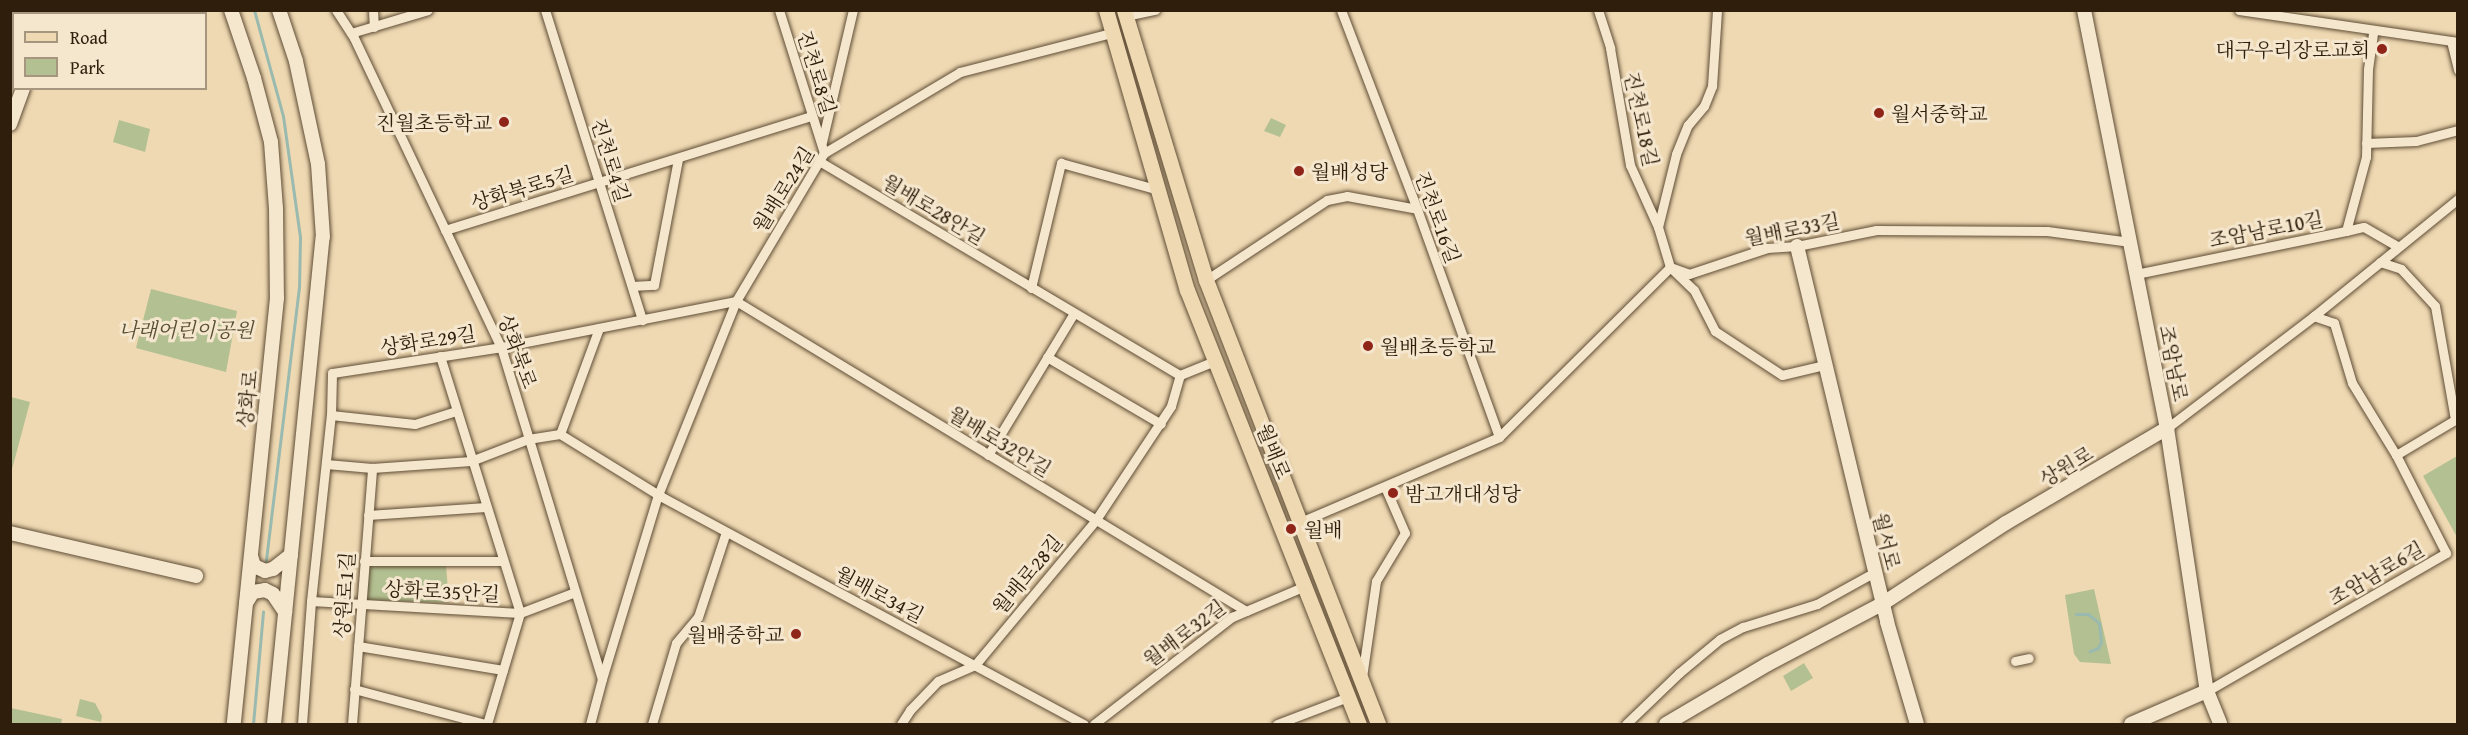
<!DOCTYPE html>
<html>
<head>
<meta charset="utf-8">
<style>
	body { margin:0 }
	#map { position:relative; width:2468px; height:735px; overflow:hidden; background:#efd9b3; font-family:"Gentium Book Plus","Noto Serif KR",serif }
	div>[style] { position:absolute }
	.green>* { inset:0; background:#b3c091 }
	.stream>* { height:3px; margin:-1.5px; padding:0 1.5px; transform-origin:1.5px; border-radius:1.5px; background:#9abaaf }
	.roads { filter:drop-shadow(0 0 2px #5f4d35) drop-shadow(0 0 2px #5f4d35) }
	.street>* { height:9px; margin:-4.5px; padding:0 4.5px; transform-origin:4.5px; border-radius:4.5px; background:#f5e6ce }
	.secondary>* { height:14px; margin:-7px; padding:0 7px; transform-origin:7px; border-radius:7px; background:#f5e6ce }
	.primary>* { height:15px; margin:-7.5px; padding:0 7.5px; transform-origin:7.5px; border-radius:7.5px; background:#efd9b3 }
	.dots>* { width:16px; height:16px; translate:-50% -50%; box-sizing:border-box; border:3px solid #f5e6ce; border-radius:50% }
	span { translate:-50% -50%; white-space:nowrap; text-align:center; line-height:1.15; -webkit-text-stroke:6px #f5e6ce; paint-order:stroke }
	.poi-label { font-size:20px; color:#2f1e0b }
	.right { translate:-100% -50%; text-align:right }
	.left { translate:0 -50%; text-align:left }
	.street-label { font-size:20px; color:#2f1e0b }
	.park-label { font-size:20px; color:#574f33; font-style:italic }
	.frame { position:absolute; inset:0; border:12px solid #2f1e0b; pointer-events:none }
	.legend { position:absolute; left:12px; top:12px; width:195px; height:78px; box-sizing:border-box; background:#f5e6ce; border:2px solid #a69680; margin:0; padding:8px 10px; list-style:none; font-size:18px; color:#2f1e0b }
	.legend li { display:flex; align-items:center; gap:12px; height:30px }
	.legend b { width:30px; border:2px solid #a69680 }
</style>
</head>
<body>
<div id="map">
	<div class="green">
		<i style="clip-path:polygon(1271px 118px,1286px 125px,1280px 137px,1264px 131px)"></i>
		<i style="clip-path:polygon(119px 120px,150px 129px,145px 152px,113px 142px)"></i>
		<i style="clip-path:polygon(151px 289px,237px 311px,226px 372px,136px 348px)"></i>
		<i style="clip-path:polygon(11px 397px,30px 402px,11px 473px,10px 397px)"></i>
		<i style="clip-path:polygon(2457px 456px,2457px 537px,2423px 476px)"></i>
		<i style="clip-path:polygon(368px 564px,446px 565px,449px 603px,367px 600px)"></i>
		<i style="clip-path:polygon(2094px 589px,2111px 664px,2080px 662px,2074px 654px,2065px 595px)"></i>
		<i style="clip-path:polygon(1804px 663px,1813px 678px,1791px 691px,1783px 676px)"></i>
		<i style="clip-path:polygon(80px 699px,95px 703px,102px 716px,101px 722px,76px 716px)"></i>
		<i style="clip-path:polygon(11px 708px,62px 719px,61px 724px,11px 724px)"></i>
	</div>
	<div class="stream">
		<i style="left:254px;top:10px;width:110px;rotate:74.7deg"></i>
		<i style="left:283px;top:116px;width:122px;rotate:82deg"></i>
		<i style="left:300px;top:237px;width:50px;rotate:91.1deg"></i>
		<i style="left:299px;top:287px;width:276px;rotate:96.9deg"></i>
		<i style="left:2076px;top:614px;width:12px"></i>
		<i style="left:2088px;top:614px;width:14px;rotate:39deg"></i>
		<i style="left:2099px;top:623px;width:19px;rotate:84deg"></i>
		<i style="left:2101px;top:642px;width:7px;rotate:117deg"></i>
		<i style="left:2098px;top:648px;width:9px;rotate:159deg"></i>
		<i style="left:253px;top:724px;width:113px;rotate:-84.9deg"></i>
		<i style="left:1721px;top:724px;width:1px"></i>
	</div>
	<div class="roads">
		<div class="street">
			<i style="left:336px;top:10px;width:33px;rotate:57deg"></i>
			<i style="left:354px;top:38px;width:342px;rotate:64.6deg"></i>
			<i style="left:501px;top:347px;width:347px;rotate:73.1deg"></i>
			<i style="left:602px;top:679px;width:47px;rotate:104.9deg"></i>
			<i style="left:373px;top:10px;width:17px;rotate:87deg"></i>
			<i style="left:545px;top:10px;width:325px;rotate:72.6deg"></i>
			<i style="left:779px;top:10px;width:150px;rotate:72.5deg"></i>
			<i style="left:1341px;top:10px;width:213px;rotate:69.1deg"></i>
			<i style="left:1417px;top:209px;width:242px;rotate:70.2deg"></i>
			<i style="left:1598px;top:10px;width:40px;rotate:72deg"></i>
			<i style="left:1610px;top:48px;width:119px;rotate:80.3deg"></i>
			<i style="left:1630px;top:165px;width:68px;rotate:65.7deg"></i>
			<i style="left:1658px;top:227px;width:42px;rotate:73.3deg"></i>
			<i style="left:1670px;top:267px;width:33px;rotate:44deg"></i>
			<i style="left:1694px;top:290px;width:46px;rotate:62.9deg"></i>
			<i style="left:1715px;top:331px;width:80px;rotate:33.3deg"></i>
			<i style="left:1782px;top:375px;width:43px;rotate:-13.4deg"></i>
			<i style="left:2239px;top:10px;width:221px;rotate:8.3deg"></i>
			<i style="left:1126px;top:16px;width:30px;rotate:-12deg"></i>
			<i style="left:351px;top:33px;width:80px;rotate:-16.6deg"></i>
			<i style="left:2451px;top:41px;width:30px;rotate:76deg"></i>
			<i style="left:822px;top:142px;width:136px;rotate:-76.8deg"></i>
			<i style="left:2366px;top:143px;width:50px;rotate:-2.3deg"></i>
			<i style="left:2416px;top:141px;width:43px;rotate:-14.7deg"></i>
			<i style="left:819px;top:161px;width:420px;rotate:30.7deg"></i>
			<i style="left:1658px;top:227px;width:75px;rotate:-76.1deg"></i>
			<i style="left:1676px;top:154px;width:31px;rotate:-68deg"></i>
			<i style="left:1688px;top:125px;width:25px;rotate:-50deg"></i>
			<i style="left:1704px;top:106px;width:22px;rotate:-68deg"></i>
			<i style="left:1712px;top:86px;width:76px;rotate:-86.2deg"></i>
			<i style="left:445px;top:230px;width:384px;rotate:-17.3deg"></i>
			<i style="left:2346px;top:231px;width:18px;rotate:-13deg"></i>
			<i style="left:2364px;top:227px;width:39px;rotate:30deg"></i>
			<i style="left:2380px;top:262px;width:22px;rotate:18deg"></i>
			<i style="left:2401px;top:269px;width:50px;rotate:47.4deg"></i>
			<i style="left:2435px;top:306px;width:116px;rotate:80deg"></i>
			<i style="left:2136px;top:274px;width:214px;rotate:-11.6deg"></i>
			<i style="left:2346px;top:231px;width:77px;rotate:-74.9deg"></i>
			<i style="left:2366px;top:157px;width:88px;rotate:-88.7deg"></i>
			<i style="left:2368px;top:69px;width:37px;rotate:-82deg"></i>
			<i style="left:1206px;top:280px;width:145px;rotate:-33.5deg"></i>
			<i style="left:1327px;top:200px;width:20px;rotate:-11deg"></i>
			<i style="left:1347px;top:196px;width:71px;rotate:10.5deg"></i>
			<i style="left:632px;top:286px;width:22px;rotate:-3deg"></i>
			<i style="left:654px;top:285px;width:128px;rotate:-79.2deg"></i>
			<i style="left:1031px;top:288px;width:129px;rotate:-76.5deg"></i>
			<i style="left:1061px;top:163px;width:102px;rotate:15.4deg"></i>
			<i style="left:440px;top:356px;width:269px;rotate:72.7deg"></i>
			<i style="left:520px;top:613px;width:116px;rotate:106.6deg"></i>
			<i style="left:1047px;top:357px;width:132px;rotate:30.4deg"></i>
			<i style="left:1180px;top:375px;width:38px;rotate:-22deg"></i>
			<i style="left:331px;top:415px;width:84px;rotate:6.1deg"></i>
			<i style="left:415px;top:424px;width:43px;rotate:-17.6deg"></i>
			<i style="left:2167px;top:428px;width:185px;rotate:-37.3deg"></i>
			<i style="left:2314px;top:316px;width:186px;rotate:-39.1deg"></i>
			<i style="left:560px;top:434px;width:120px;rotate:31.7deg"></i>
			<i style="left:662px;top:497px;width:479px;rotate:28.3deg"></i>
			<i style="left:560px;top:434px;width:113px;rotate:-69.8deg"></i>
			<i style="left:988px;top:455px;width:166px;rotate:-58.8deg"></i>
			<i style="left:2396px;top:455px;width:72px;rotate:-30.8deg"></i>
			<i style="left:326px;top:464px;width:46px;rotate:5deg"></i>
			<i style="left:372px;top:468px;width:99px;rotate:-4deg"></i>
			<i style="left:471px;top:461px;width:61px;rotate:-21.1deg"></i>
			<i style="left:528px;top:439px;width:32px;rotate:-9deg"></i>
			<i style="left:368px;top:515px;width:118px;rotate:-3.9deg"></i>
			<i style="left:1300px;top:522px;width:216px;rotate:-23.1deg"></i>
			<i style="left:1499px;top:437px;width:241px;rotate:-44.8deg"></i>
			<i style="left:1670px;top:267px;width:20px;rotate:20deg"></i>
			<i style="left:1689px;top:274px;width:82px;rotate:-18.4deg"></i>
			<i style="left:1767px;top:248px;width:30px;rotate:-4deg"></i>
			<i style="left:1797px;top:246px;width:81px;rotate:-11.4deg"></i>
			<i style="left:1876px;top:230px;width:171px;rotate:0.3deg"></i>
			<i style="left:2047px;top:231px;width:84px;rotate:7.5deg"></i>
			<i style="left:364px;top:561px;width:139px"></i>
			<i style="left:311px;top:601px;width:209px;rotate:3.3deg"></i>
			<i style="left:520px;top:613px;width:59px;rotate:-20.9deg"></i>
			<i style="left:358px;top:646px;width:147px;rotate:9.4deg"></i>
			<i style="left:2015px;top:661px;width:14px;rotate:-12deg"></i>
			<i style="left:1362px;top:677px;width:97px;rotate:-81.7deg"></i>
			<i style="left:1376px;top:581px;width:56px;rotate:-58.9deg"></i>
			<i style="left:1405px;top:533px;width:50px;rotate:-113.5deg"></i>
			<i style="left:602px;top:679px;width:192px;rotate:-73.1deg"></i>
			<i style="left:658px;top:495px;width:209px;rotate:-68.1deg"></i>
			<i style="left:736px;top:301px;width:172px;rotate:-59.3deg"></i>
			<i style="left:824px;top:153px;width:158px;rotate:-30.8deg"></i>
			<i style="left:960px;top:72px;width:156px;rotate:-14.5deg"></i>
			<i style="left:354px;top:689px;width:137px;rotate:14.9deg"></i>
			<i style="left:2207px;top:691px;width:276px;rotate:-30deg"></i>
			<i style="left:2446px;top:553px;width:110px;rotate:-117deg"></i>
			<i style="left:2396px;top:455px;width:84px;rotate:-121.4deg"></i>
			<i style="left:2352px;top:383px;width:63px;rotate:-106.7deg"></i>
			<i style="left:2334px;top:323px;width:21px;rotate:-161deg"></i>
			<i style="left:302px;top:724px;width:123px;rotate:-85.8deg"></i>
			<i style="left:311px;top:601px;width:187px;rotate:-83.9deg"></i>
			<i style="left:331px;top:415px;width:42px;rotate:-88.6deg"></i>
			<i style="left:332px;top:373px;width:171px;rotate:-8.7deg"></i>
			<i style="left:501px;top:347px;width:239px;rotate:-11.1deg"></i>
			<i style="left:736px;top:301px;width:597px;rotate:31.29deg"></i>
			<i style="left:352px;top:724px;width:257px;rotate:-85.5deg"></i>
			<i style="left:652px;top:724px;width:84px;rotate:-73.5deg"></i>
			<i style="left:676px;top:643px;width:34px;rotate:-50deg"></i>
			<i style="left:698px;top:617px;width:89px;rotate:-71.8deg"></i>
			<i style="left:901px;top:724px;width:17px;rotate:-57deg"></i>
			<i style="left:910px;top:710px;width:40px;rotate:-46deg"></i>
			<i style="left:938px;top:681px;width:40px;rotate:-23.4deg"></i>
			<i style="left:975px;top:665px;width:187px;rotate:-50.2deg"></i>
			<i style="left:1095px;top:521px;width:138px;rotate:-56.5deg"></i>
			<i style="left:1171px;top:406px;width:32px;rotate:-74deg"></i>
			<i style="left:1094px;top:724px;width:175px;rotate:-37.8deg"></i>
			<i style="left:1232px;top:617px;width:79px;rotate:-23deg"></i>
			<i style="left:1277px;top:724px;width:76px;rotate:-20.8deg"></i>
			<i style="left:1626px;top:724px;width:74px;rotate:-43.9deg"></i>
			<i style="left:1679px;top:673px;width:53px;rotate:-39.7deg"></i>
			<i style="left:1720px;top:639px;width:26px;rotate:-28deg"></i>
			<i style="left:1743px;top:627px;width:77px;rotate:-17.3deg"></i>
			<i style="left:1817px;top:604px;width:66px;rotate:-28.9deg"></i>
		</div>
		<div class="secondary">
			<i style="left:231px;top:10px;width:72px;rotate:71.3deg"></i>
			<i style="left:254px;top:78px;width:66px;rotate:75.1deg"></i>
			<i style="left:271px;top:142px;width:66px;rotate:85.7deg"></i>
			<i style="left:276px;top:208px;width:90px;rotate:89.4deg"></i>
			<i style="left:277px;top:298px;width:428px;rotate:95.8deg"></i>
			<i style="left:2084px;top:10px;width:426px;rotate:78.8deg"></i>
			<i style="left:2167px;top:428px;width:266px;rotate:81.4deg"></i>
			<i style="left:2207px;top:691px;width:35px;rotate:68deg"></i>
			<i style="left:55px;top:14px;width:6px;rotate:-45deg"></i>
			<i style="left:86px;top:14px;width:7px;rotate:-34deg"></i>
			<i style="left:10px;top:73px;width:8px;rotate:-60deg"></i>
			<i style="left:10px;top:124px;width:38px;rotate:-70deg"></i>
			<i style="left:1797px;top:246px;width:387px;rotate:76.5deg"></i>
			<i style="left:1887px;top:622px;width:106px;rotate:73.6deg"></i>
			<i style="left:10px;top:533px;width:191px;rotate:13deg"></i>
			<i style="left:251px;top:556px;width:10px;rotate:73deg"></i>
			<i style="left:254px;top:566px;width:12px;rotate:24deg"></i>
			<i style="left:265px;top:571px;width:8px;rotate:-14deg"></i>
			<i style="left:273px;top:569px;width:23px;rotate:-38deg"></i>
			<i style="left:246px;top:603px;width:13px;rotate:-58deg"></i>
			<i style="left:253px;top:592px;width:12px;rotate:-9deg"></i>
			<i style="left:265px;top:590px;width:9px;rotate:27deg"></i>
			<i style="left:273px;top:594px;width:22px;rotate:56deg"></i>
			<i style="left:274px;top:724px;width:489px;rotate:-84.3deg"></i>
			<i style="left:323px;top:237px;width:73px;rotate:-93.9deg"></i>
			<i style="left:318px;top:164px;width:105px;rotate:-102.1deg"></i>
			<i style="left:296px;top:61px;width:54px;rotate:-108.4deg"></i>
			<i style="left:1666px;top:724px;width:118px;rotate:-30.5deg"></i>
			<i style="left:1768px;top:664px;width:129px;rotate:-27.8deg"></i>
			<i style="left:1882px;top:604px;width:148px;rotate:-33.2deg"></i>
			<i style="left:2006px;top:523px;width:187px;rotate:-30.5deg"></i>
			<i style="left:2131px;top:724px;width:83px;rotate:-23.5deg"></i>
		</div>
		<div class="primary">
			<i style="left:1106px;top:10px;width:291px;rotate:73.9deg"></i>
			<i style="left:1187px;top:290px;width:467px;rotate:68.4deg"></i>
			<i style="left:1124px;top:10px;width:282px;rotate:73.1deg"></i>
			<i style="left:1206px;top:280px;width:476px;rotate:68.8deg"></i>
		</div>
	</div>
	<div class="dots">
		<i style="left:2382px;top:49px;background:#8f2418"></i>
		<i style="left:1879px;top:113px;background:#8f2418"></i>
		<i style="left:504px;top:122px;background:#8f2418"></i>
		<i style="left:1299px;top:171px;background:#8f2418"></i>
		<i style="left:1368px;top:346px;background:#8f2418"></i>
		<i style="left:1393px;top:493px;background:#8f2418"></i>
		<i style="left:1291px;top:529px;background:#8f2418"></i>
		<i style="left:796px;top:634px;background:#8f2418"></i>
	</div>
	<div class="poi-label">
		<span class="right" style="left:2370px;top:49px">대구우리장로교회</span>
		<span class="left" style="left:1891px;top:113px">월서중학교</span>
		<span class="right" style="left:492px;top:122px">진월초등학교</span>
		<span class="left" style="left:1311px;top:171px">월배성당</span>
		<span class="left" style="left:1380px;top:346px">월배초등학교</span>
		<span class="left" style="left:1405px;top:493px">밤고개대성당</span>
		<span class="left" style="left:1304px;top:529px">월배</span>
		<span class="right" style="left:784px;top:634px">월배중학교</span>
	</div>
	<div class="street-label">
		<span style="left:817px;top:72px;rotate:73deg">진천로8길</span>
		<span style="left:1642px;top:119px;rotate:78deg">진천로18길</span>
		<span style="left:611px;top:160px;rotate:73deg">진천로4길</span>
		<span style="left:522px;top:188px;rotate:-17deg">상화북로5길</span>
		<span style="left:783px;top:189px;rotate:-58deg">월배로24길</span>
		<span style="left:934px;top:209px;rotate:31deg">월배로28안길</span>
		<span style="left:1438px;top:217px;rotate:70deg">진천로16길</span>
		<span style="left:1792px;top:229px;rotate:-11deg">월배로33길</span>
		<span style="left:2266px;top:229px;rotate:-11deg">조암남로10길</span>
		<span style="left:428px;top:340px;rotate:-9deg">상화로29길</span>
		<span style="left:518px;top:351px;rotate:70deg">상화북로</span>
		<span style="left:2174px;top:363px;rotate:79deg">조암남로</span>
		<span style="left:247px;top:399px;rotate:-84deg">상화로</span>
		<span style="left:1000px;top:441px;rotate:31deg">월배로32안길</span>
		<span style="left:1274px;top:451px;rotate:68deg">월배로</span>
		<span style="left:2066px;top:466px;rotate:-31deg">상원로</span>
		<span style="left:1887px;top:541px;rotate:76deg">월서로</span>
		<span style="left:2376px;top:573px;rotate:-30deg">조암남로6길</span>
		<span style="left:1027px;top:574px;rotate:-50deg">월배로28길</span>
		<span style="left:442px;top:591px;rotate:3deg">상화로35안길</span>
		<span style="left:880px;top:594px;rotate:28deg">월배로34길</span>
		<span style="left:344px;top:595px;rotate:-86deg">상원로1길</span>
		<span style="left:1184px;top:633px;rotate:-37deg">월배로32길</span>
	</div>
	<div class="park-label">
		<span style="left:186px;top:329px">나래어린이공원</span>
	</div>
	<div class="frame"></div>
	<ul class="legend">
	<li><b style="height:8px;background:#efd9b3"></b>Road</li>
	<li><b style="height:16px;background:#b3c091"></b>Park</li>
	</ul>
</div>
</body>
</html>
